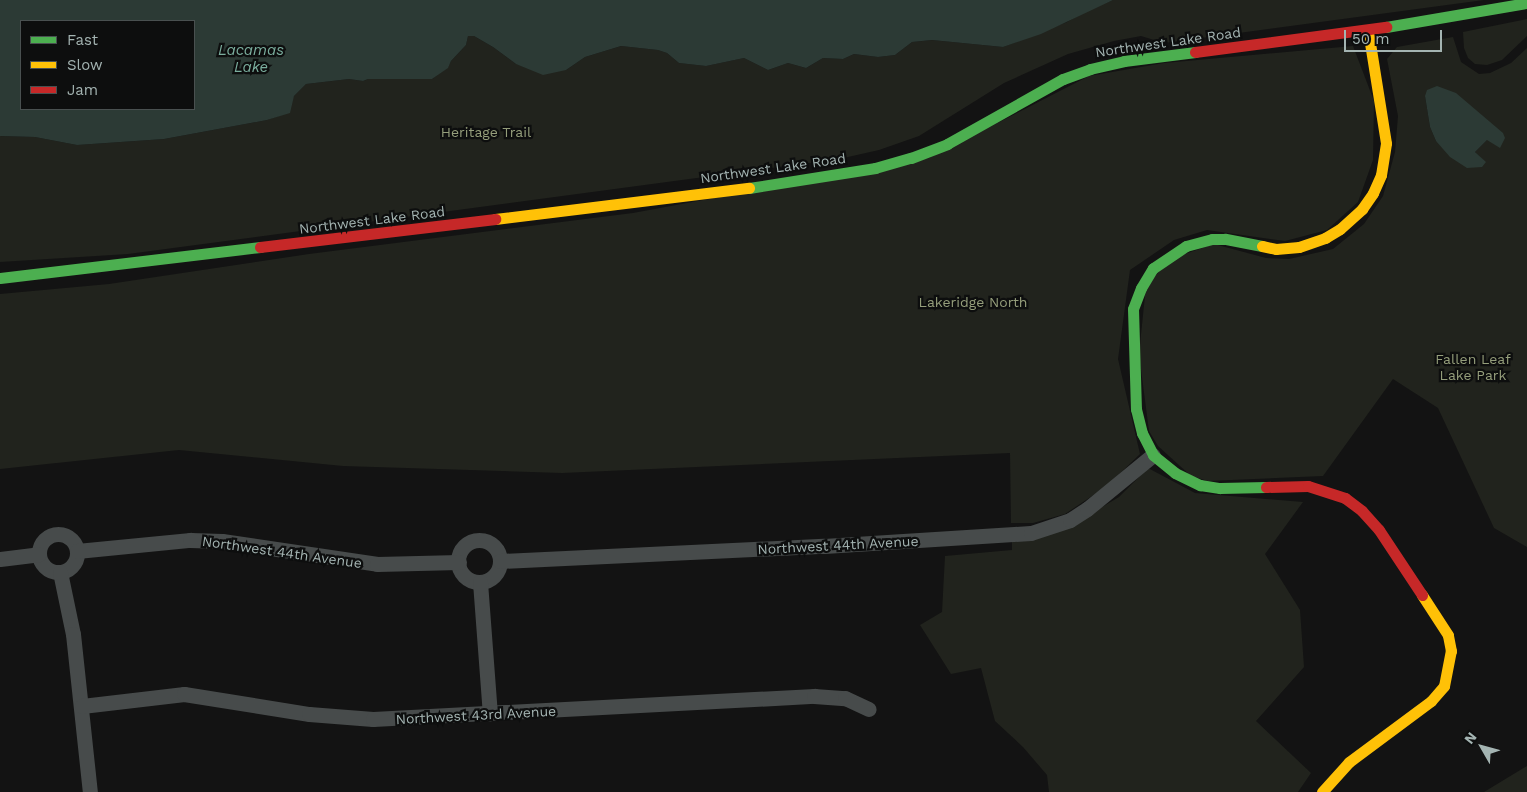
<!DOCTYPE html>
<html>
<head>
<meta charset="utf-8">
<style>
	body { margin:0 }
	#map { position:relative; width:1527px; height:792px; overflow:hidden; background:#131313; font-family:"Work Sans",sans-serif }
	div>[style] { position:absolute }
	.green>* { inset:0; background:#21231d }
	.water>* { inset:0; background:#2c3a35 }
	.street>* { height:15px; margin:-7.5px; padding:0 7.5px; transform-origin:7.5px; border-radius:7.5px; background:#474b4b }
	.street>.ring { margin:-7.5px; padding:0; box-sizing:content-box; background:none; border:15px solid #474b4b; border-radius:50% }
	.fast>* { height:11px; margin:-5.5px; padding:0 5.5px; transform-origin:5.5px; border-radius:5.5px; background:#4caf50 }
	.slow>* { height:11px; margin:-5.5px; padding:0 5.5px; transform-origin:5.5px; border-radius:5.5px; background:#ffc107 }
	.jam>* { height:11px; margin:-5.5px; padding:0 5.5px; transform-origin:5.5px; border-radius:5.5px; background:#c62828 }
	span { translate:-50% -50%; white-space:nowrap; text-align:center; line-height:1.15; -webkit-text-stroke:4.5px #0d0e0e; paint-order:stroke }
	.street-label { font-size:14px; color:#a4b4b2 }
	.park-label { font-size:14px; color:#959e7b }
	.water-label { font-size:15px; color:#7bae9e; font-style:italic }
	.legend { position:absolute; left:20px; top:20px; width:175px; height:90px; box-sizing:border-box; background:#0d0e0e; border:1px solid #495050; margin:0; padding:6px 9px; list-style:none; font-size:15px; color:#a4b4b2 }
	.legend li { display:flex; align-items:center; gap:10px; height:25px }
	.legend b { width:25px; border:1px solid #495050 }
	.north { position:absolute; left:1457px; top:722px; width:50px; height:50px; -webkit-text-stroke:4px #0d0e0e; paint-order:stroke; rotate:308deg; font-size:14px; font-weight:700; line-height:20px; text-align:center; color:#a4b4b2 }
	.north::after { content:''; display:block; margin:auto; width:18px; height:22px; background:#a4b4b2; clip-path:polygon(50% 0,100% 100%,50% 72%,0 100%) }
	.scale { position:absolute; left:1344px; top:30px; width:98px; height:22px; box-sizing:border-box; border:2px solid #a4b4b2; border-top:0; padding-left:6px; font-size:15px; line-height:18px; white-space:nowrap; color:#a4b4b2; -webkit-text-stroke:4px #0d0e0e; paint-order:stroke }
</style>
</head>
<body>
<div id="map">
	<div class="green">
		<i style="clip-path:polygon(1113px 0,1484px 0,1164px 43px,1141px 36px,1114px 41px,1068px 54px,1004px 83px,919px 136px,879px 150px,839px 159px,128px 254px,0 262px,0 136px,35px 137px,77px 145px,164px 139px,267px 120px,284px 114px,294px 96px,306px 84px,349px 79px,363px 81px,368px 79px,432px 79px,448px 67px,451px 61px,466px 45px,468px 36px,474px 36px,493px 47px,516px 64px,566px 70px,585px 57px,621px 46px,658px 50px,667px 53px,679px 63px,706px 66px,744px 58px,768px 70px,788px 63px,806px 68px,823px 58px,843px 59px,854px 54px,878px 57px,895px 55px,912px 42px,932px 40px,1003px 47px,1067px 22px,1088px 10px)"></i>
		<i style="clip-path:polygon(1527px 19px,1527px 36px,1502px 60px,1487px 65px,1475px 64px,1468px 58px,1464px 48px,1463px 32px)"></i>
		<i style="clip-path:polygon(evenodd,1453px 37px,1461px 62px,1479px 74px,1490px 73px,1511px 63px,1527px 48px,1527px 547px,1494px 528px,1438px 408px,1393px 379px,1323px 476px,1208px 481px,1191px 476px,1158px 446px,1149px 431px,1139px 354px,1146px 286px,1170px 259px,1214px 244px,1266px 258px,1289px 259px,1333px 249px,1364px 224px,1383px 196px,1395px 152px,1398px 116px,1387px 59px,1397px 47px,1453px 37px,1425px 96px,1487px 140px,1475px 152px,1485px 162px,1436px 141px,1430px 127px,1425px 96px)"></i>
		<i style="clip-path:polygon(1353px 46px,1374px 101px,1373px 160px,1358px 202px,1327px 230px,1285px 241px,1207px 230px,1174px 240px,1130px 270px,1118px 359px,1140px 454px,1107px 486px,1065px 514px,1033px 523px,1011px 523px,1010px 453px,562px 473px,343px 466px,179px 450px,0 469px,0 294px,109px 284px,309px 254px,633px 213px,929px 158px,1089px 76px,1164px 63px)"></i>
		<i style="clip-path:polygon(1148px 468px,1195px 493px,1303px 502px,1265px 554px,1300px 610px,1304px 667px,1256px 721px,1311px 773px,1298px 792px,1049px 792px,1047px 775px,1023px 747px,995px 721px,981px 668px,951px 674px,920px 625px,942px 612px,945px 556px,1012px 550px,1012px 538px,1067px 528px,1119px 497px)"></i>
		<i style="clip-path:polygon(1527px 766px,1527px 792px,1484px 792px)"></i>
	</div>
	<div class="water">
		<i style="clip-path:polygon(evenodd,0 0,1113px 0,1041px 34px,1003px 47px,932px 40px,912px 42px,895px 55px,878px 57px,854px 54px,843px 59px,823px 58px,806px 68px,788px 63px,768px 70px,744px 58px,706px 66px,679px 63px,667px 53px,658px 50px,621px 46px,585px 57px,566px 70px,543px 75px,516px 64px,493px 47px,474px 36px,468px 36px,466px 45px,451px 61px,448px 68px,432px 79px,368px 79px,363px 81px,349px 79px,306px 84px,294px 96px,290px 113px,267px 120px,164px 139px,77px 145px,35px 137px,0 136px,0 0,194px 21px,194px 109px,21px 109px,21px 21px,194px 21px)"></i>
		<i style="clip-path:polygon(1437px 86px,1456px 93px,1503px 133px,1505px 138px,1500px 148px,1487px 140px,1475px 152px,1486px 162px,1482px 167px,1467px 168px,1450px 157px,1436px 141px,1430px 127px,1425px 96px,1427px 90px)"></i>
	</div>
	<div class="street">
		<i class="ring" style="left:39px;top:534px;width:23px;height:23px"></i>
		<i class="ring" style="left:458px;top:540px;width:27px;height:27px"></i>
		<i style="left:77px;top:551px;width:114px;rotate:-5.6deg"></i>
		<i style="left:190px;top:540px;width:32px;rotate:2deg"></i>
		<i style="left:222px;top:541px;width:157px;rotate:8.4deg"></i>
		<i style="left:377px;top:564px;width:82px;rotate:-1.4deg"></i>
		<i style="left:0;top:559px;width:39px;rotate:-7deg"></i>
		<i style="left:500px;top:561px;width:324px;rotate:-2.7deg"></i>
		<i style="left:824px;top:546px;width:207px;rotate:-3.6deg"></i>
		<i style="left:1031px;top:533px;width:41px;rotate:-18.4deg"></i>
		<i style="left:1070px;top:520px;width:20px;rotate:-33deg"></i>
		<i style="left:1087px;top:509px;width:85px;rotate:-39.3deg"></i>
		<i style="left:60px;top:572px;width:63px;rotate:78.2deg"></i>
		<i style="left:73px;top:634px;width:159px;rotate:83.9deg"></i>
		<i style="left:480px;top:582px;width:132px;rotate:85.7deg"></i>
		<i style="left:82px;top:706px;width:103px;rotate:-6.7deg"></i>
		<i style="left:184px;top:694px;width:127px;rotate:9.1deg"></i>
		<i style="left:309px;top:714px;width:64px;rotate:4.5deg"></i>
		<i style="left:373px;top:719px;width:442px;rotate:-3deg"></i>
		<i style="left:814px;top:696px;width:31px;rotate:4deg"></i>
		<i style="left:845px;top:698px;width:26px;rotate:25deg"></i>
	</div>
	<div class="fast">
		<i style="left:1386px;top:27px;width:143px;rotate:-9.7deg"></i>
		<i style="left:749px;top:188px;width:128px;rotate:-9deg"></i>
		<i style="left:875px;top:168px;width:37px;rotate:-16deg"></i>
		<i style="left:911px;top:158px;width:39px;rotate:-21deg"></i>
		<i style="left:947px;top:144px;width:133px;rotate:-29.3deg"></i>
		<i style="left:1063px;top:79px;width:29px;rotate:-20deg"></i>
		<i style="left:1090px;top:69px;width:35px;rotate:-13deg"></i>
		<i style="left:1124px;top:61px;width:72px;rotate:-7.2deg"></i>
		<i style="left:1262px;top:246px;width:38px;rotate:-169deg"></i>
		<i style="left:1225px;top:239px;width:13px;rotate:180deg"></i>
		<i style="left:1212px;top:239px;width:27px;rotate:165deg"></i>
		<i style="left:1186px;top:246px;width:40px;rotate:146deg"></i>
		<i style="left:1153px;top:268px;width:23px;rotate:121deg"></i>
		<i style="left:1141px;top:288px;width:22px;rotate:111deg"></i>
		<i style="left:1133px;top:309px;width:100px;rotate:88.3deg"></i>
		<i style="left:1136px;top:409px;width:25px;rotate:76deg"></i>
		<i style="left:1142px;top:433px;width:25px;rotate:63deg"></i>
		<i style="left:1153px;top:455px;width:28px;rotate:39deg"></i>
		<i style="left:1175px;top:473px;width:28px;rotate:26deg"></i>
		<i style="left:1200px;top:485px;width:20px;rotate:9deg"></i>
		<i style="left:1220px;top:488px;width:46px;rotate:-1.2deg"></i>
		<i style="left:0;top:278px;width:262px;rotate:-6.8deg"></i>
	</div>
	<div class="slow">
		<i style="left:495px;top:219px;width:256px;rotate:-7deg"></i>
		<i style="left:1262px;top:246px;width:14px;rotate:12deg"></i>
		<i style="left:1276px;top:249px;width:23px;rotate:-5deg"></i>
		<i style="left:1299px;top:247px;width:28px;rotate:-19deg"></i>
		<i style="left:1325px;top:238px;width:17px;rotate:-31deg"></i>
		<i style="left:1340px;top:229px;width:30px;rotate:-42deg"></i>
		<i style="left:1362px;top:209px;width:19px;rotate:-55deg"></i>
		<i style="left:1373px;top:193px;width:20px;rotate:-66deg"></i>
		<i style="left:1381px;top:175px;width:32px;rotate:-81deg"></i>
		<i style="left:1386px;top:143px;width:114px;rotate:-99.1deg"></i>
		<i style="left:1322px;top:792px;width:40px;rotate:-48deg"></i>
		<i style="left:1349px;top:762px;width:102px;rotate:-36.6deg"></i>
		<i style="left:1431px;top:701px;width:20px;rotate:-49deg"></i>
		<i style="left:1444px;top:686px;width:36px;rotate:-79deg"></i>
		<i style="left:1451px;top:651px;width:16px;rotate:-101deg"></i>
		<i style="left:1448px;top:635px;width:48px;rotate:-123deg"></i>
	</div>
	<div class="jam">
		<i style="left:1195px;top:52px;width:193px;rotate:-7.5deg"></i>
		<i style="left:260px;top:247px;width:237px;rotate:-6.8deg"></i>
		<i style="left:1266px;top:487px;width:42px;rotate:-1.4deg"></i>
		<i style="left:1308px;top:486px;width:39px;rotate:18deg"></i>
		<i style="left:1345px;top:498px;width:21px;rotate:37deg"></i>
		<i style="left:1362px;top:511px;width:25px;rotate:48deg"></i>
		<i style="left:1379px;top:530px;width:78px;rotate:56.5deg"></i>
	</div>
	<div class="street-label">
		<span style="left:1168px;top:42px;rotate:-8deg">Northwest Lake Road</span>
		<span style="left:773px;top:168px;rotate:-8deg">Northwest Lake Road</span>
		<span style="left:372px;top:220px;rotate:-7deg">Northwest Lake Road</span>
		<span style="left:838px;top:545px;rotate:-3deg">Northwest 44th Avenue</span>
		<span style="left:282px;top:552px;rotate:8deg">Northwest 44th Avenue</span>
		<span style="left:476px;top:715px;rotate:-3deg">Northwest 43rd Avenue</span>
	</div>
	<div class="park-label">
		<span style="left:486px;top:132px">Heritage Trail</span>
		<span style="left:973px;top:302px">Lakeridge North</span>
		<span style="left:1473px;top:367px">Fallen Leaf<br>Lake Park</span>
	</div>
	<div class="water-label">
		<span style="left:251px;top:59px">Lacamas<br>Lake</span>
	</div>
	<ul class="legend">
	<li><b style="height:6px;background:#4caf50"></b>Fast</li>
	<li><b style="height:6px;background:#ffc107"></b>Slow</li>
	<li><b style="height:6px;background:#c62828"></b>Jam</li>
	</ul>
	<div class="north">N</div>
	<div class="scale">50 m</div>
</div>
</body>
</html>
